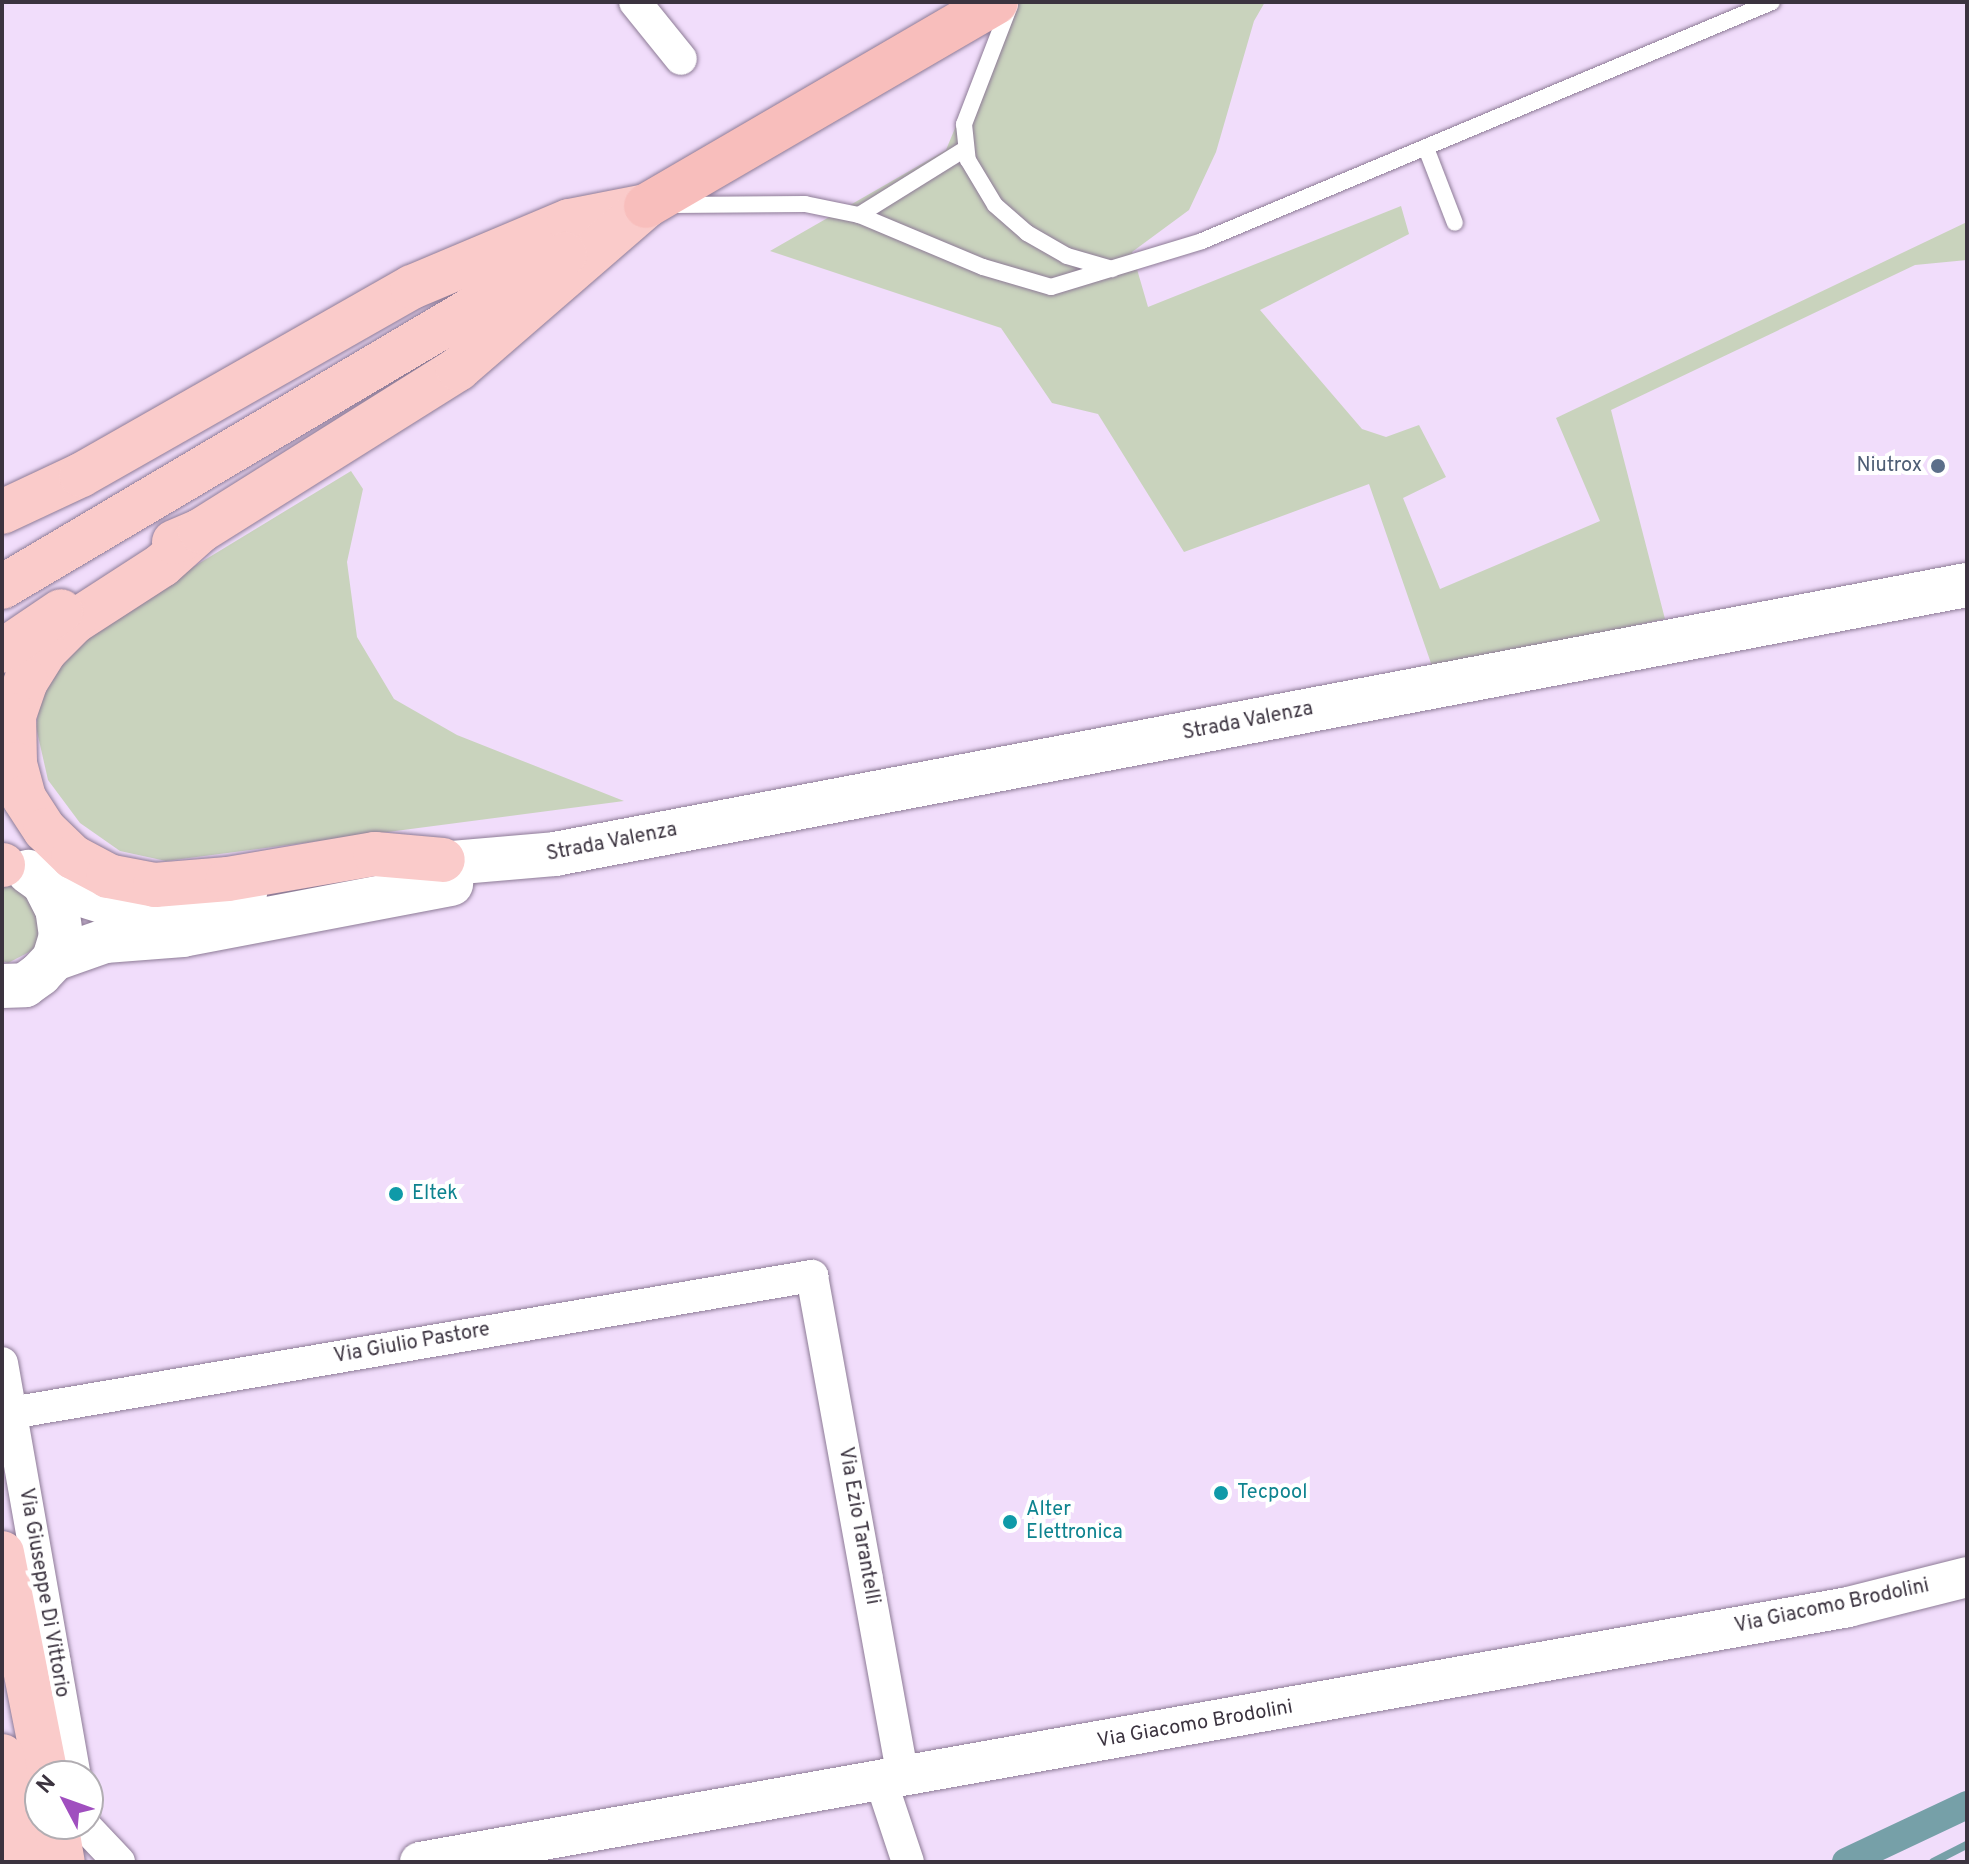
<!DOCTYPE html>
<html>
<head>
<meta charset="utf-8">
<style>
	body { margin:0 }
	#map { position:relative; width:1969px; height:1864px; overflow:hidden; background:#f1ddfb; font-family:Overpass,sans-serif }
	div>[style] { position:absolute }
	.green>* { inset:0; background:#c9d3bd }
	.stream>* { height:8px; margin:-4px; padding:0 4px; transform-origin:4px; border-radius:4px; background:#76a0a8 }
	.canal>* { height:28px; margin:-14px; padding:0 14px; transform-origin:14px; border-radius:14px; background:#76a0a8 }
	.roads { filter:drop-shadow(0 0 2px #8d7b96) drop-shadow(0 0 2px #8d7b96) }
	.service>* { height:16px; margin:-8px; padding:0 8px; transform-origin:8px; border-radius:8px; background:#fff }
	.minor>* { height:32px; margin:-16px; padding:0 16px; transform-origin:16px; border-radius:16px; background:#fff }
	.tertiary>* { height:40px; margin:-20px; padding:0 20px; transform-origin:20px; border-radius:20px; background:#fff }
	.secondary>* { height:44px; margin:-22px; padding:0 22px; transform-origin:22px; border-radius:22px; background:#fff }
	.trunk>* { height:44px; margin:-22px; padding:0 22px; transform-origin:22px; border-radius:22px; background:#facbca }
	.motorway>* { height:44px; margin:-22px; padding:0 22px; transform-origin:22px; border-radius:22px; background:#f8bebc }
	.dots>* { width:22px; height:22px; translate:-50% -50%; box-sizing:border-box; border:4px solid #fff; border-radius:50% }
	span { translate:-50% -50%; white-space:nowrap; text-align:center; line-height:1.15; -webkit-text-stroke:8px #fff; paint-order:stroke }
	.service-label { font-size:20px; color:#4e5e75 }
	.right { translate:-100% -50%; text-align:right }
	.street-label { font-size:20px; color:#3b333f }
	.culture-label { font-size:20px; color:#0d838f }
	.left { translate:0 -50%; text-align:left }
	.frame { position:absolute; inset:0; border:4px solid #3b333f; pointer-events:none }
	.north { position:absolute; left:24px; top:1760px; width:80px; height:80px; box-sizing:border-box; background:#fff; border:2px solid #b1adb2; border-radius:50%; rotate:311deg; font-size:22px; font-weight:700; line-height:32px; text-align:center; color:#3b333f }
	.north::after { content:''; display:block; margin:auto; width:28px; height:36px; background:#a04fbf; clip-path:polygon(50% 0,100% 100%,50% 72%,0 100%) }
</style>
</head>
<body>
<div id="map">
	<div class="green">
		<i style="clip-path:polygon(1007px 2px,1265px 2px,1254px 21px,1216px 152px,1189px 210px,1132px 252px,1148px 307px,1401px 206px,1409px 234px,1260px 310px,1362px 429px,1386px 437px,1419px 425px,1446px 477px,1403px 498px,1440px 589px,1600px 521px,1556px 418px,1967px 222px,1967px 260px,1915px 265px,1611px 410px,1665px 619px,1433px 669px,1369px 484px,1184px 552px,1098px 414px,1052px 403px,1001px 328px,770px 251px,946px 150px)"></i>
		<i style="clip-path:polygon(351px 471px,363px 489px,347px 562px,357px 637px,394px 699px,457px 735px,624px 801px,166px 861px,120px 851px,80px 823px,48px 780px,36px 727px,42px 688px,86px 632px)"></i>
		<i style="clip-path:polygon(2px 882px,18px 882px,45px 920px,35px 949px,8px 963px,2px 961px)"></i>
	</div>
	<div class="stream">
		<i style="left:1933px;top:1862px;width:38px;rotate:-27deg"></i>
	</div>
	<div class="canal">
		<i style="left:1846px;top:1862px;width:134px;rotate:-25.2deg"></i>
	</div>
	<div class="roads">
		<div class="service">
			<i style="left:1010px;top:5px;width:128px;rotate:111.1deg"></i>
			<i style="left:964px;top:124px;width:36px;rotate:84deg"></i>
			<i style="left:968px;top:160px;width:52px;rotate:59deg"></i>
			<i style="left:995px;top:205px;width:43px;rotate:41.2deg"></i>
			<i style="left:1027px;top:233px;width:46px;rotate:29.9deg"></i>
			<i style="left:1067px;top:256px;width:47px;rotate:16.1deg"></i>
			<i style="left:1426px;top:148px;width:80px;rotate:68.9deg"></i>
			<i style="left:672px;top:205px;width:133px;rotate:-0.4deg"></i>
			<i style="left:805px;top:204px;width:55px;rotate:11.5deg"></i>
			<i style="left:859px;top:215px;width:134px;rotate:22.8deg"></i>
			<i style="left:983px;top:267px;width:71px;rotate:16.4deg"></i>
			<i style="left:1051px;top:287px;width:158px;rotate:-16.9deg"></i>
			<i style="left:1202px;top:241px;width:618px;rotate:-22.75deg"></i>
			<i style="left:859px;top:215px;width:125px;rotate:-31.9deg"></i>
		</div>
		<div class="minor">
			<i style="left:635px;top:2px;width:73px;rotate:51.1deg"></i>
			<i style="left:2px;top:1363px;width:419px;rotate:80deg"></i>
			<i style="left:11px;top:1413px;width:813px;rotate:-9.71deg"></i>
			<i style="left:812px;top:1276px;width:509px;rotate:79.71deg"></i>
			<i style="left:881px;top:1781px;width:85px;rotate:71.6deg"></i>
			<i style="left:84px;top:1825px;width:51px;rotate:46.6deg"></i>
		</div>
		<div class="tertiary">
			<i style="left:420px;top:1862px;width:1451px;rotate:-10.12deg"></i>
			<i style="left:1848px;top:1607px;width:123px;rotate:-14.1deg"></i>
		</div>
		<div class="secondary">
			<i style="left:404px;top:867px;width:152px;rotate:-4.9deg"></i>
			<i style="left:555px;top:854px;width:1437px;rotate:-10.79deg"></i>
			<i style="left:44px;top:883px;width:84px;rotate:17.4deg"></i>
			<i style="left:124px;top:908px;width:52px;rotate:-2.2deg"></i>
			<i style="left:176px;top:906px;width:70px;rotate:-9.9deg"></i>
			<i style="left:54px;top:959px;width:54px;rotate:-19.4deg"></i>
			<i style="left:105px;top:941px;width:78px;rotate:-4.4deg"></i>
			<i style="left:183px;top:935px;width:273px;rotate:-10.8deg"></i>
			<i style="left:2px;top:986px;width:23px;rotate:-2deg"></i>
			<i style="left:25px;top:985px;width:19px;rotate:-36deg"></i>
			<i style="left:40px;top:974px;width:21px;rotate:-47deg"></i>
			<i style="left:54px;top:959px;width:24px;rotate:-73deg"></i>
			<i style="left:61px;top:936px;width:27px;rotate:-98deg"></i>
			<i style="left:57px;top:909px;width:29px;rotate:-117deg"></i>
			<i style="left:44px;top:883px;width:19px;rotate:-144deg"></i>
		</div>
		<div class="trunk">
			<i style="left:2px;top:512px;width:87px;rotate:-25.1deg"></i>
			<i style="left:81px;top:475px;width:381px;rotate:-29.6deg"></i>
			<i style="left:412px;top:287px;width:170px;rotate:-22.8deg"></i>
			<i style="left:569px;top:221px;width:78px;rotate:-11deg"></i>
			<i style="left:200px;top:531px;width:51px;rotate:138.2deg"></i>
			<i style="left:162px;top:565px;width:105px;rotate:147.1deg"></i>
			<i style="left:74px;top:622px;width:41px;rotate:135deg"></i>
			<i style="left:45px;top:651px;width:36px;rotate:122deg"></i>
			<i style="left:26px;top:681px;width:36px;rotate:109deg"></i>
			<i style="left:14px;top:715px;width:49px;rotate:88.8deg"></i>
			<i style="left:15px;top:764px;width:35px;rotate:75deg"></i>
			<i style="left:24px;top:798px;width:38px;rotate:57deg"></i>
			<i style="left:45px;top:830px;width:39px;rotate:44deg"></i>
			<i style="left:73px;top:857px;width:40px;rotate:28deg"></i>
			<i style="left:108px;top:876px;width:48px;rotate:10.8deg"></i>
			<i style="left:155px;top:885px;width:73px;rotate:-4.7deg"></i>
			<i style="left:228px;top:879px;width:149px;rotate:-9.7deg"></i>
			<i style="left:375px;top:854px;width:68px;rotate:5deg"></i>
			<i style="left:174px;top:542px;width:28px;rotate:-23deg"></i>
			<i style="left:200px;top:531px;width:305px;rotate:-32.1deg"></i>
			<i style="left:458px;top:369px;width:249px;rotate:-40.9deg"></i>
			<i style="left:2px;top:587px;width:654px;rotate:-30.6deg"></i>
			<i style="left:2px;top:651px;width:71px;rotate:-34.1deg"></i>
			<i style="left:2px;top:865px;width:1px"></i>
			<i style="left:2px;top:1553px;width:227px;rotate:78.8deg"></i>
			<i style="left:2px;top:1756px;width:108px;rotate:79.3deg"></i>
			<i style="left:56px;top:1824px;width:39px;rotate:80deg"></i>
		</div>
		<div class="motorway">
			<i style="left:646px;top:206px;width:405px;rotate:-30.2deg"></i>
		</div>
	</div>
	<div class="dots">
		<i style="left:1938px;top:466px;background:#5c6f8a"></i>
		<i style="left:396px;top:1194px;background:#0f9aa8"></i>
		<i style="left:1221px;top:1493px;background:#0f9aa8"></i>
		<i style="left:1010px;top:1522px;background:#0f9aa8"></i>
	</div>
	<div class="service-label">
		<span class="right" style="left:1922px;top:466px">Niutrox</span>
	</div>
	<div class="street-label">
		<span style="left:1248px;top:722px;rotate:-11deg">Strada Valenza</span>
		<span style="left:612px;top:843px;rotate:-11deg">Strada Valenza</span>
		<span style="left:412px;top:1344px;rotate:-10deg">Via Giulio Pastore</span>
		<span style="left:858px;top:1526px;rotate:80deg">Via Ezio Tarantelli</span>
		<span style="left:43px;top:1593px;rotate:80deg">Via Giuseppe Di Vittorio</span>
		<span style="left:1832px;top:1607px;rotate:-12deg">Via Giacomo Brodolini</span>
		<span style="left:1195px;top:1725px;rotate:-10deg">Via Giacomo Brodolini</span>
	</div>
	<div class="culture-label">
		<span class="left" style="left:412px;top:1194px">Eltek</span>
		<span class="left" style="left:1237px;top:1493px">Tecpool</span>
		<span class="left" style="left:1026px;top:1522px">Alter<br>Elettronica</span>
	</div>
	<div class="frame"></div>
	<div class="north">N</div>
</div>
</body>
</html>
